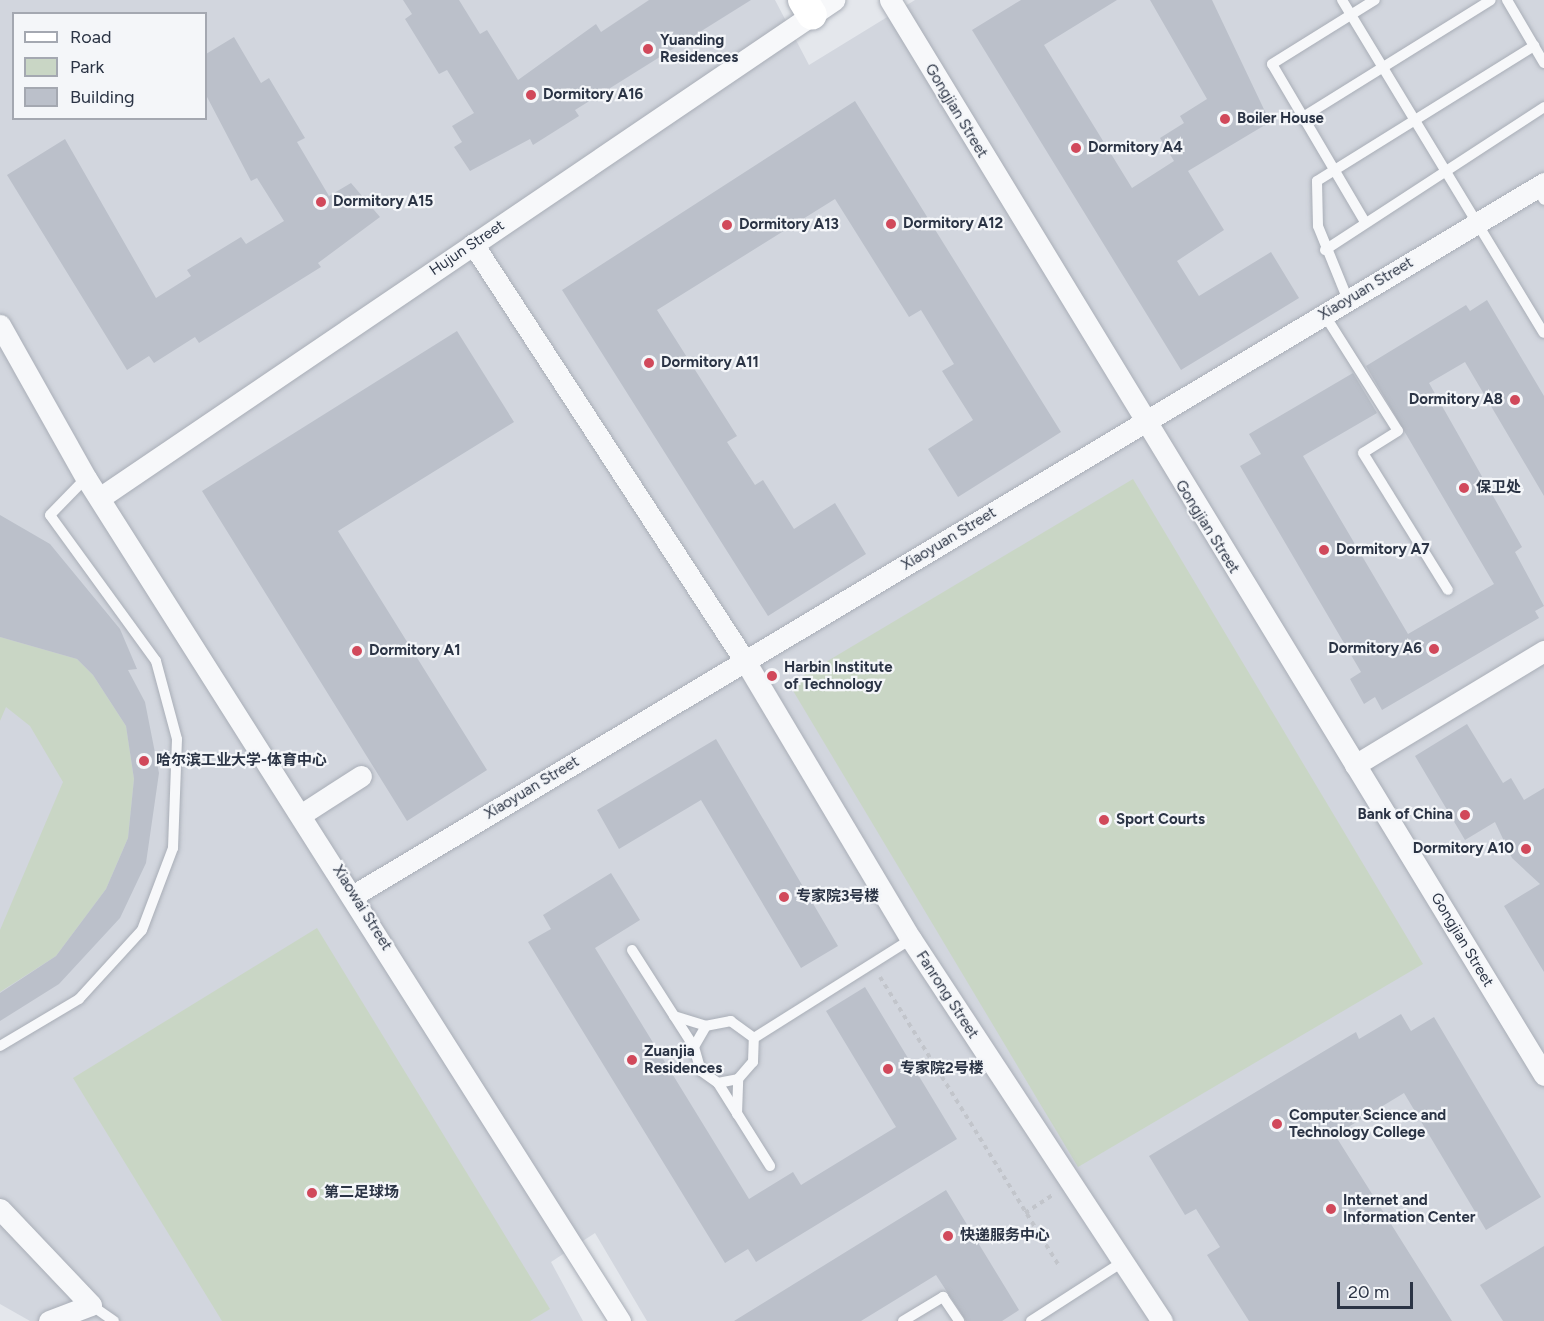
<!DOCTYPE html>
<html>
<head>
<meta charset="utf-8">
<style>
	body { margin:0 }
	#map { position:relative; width:1544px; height:1321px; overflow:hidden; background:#e4e7ec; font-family:Figtree,"Noto Sans SC",sans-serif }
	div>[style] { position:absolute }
	.built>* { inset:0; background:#d2d6de }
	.green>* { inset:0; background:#c9d6c5 }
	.building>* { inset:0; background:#bbc0ca }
	.path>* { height:4px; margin-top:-2px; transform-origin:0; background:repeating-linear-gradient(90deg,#c2c5cb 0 4.5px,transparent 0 9px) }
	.roads { filter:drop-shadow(0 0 2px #a9aeb7) drop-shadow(0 0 2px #a9aeb7) }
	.lane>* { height:10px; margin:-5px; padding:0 5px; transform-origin:5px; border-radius:5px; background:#f7f8fa }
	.street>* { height:21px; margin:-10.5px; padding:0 10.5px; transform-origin:10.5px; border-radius:10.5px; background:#f7f8fa }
	.secondary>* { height:30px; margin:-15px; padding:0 15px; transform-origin:15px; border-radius:15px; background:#fff }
	.dots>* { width:16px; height:16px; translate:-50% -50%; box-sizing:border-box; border:3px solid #f4f6f9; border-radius:50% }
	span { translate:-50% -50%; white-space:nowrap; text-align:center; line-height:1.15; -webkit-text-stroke:4.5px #f4f6f9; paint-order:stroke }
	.poi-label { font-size:15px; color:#2b3445; font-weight:700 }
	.left { translate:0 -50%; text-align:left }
	.right { translate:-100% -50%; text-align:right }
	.street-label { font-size:15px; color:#2b3445 }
	.legend { position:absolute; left:12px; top:12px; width:195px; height:108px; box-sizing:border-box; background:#f4f6f9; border:2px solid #a4a8b1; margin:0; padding:8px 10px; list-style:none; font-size:18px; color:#2b3445 }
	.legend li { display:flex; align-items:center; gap:12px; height:30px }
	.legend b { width:30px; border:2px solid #a4a8b1 }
	.scale { position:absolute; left:1337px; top:1282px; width:76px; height:27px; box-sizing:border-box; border:3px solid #2b3445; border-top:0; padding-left:8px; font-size:18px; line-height:21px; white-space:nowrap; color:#2b3445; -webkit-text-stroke:4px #f4f6f9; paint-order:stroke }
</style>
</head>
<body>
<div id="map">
	<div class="built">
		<i style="clip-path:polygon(evenodd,0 0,775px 0,809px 65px,915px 0,1544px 0,1544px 1321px,647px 1321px,595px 1233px,551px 1262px,583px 1321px,30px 1321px,0 1304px,0 0,14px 14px,206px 14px,206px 118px,14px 118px,14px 14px)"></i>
	</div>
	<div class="green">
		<i style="clip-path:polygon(1133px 479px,1423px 964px,1078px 1167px,789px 684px)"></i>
		<i style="clip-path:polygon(0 637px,77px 659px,93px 675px,126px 726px,134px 779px,128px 838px,106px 889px,56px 956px,0 992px,0 930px,63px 782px,30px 726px,6px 707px,0 721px)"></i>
		<i style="clip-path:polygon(317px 928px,550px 1309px,530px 1321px,222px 1321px,73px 1078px)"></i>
	</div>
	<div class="building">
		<i style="clip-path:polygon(403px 0,459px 0,480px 34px,487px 30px,518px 80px,596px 24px,601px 32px,649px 0,751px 0,575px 110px,579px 116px,533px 145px,530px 139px,470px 171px,454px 147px,462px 142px,452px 126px,474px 113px,447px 70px,439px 74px,405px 19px,412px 14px)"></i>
		<i style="clip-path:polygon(1021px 0,1117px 0,1044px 45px,1132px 188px,1174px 161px,1160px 138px,1184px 123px,1180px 116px,1207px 99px,1150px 0,1212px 0,1270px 122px,1188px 171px,1224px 230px,1177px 261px,1199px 296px,1271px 252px,1299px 298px,1181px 370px,972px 30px)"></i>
		<i style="clip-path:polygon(234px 37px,261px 83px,269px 78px,305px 138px,297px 142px,329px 196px,351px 183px,380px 217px,318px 263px,321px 267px,199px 343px,195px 337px,154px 363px,149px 356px,127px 370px,7px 175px,65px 139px,156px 298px,191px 276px,187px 270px,241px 237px,246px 244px,284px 221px,257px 178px,251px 181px,206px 95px,206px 54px)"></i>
		<i style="clip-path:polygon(855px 101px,1061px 432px,958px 497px,928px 449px,973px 420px,942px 371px,954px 364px,921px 310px,909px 317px,835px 199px,657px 310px,737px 436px,727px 442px,755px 485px,763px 480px,794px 529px,835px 503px,866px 554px,768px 616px,562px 290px)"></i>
		<i style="clip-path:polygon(1487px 300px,1544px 396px,1544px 496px,1465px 362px,1429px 383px,1522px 547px,1515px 552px,1544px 606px,1535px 611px,1539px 618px,1382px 710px,1375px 697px,1364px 704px,1350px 679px,1361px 672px,1240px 466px,1261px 454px,1249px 434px,1353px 373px,1377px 413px,1303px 456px,1408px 634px,1494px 584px,1366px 366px,1466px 305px,1470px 311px)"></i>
		<i style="clip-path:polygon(457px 331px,514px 422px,338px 531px,487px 770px,407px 821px,202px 491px)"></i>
		<i style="clip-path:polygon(0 515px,50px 544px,120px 629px,137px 669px,128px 670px,145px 702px,159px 773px,146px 863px,120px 918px,59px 984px,0 1021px,0 993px,56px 956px,106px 889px,128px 838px,134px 779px,126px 726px,93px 675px,77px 659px,0 637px)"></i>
		<i style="clip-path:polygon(1467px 724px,1503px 783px,1511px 778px,1524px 800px,1544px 788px,1544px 972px,1504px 906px,1540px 884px,1512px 858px,1495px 822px,1465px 840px,1415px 756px)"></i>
		<i style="clip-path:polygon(716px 739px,838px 946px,801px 968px,701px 800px,619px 849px,597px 810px)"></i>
		<i style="clip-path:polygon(611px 873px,640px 920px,595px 948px,749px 1199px,793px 1172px,801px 1185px,896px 1127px,826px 1011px,865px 987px,957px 1139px,756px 1262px,748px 1249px,725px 1263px,528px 942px,551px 929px,543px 915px)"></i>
		<i style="clip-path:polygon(1401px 1014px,1411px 1031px,1434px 1017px,1541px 1197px,1486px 1230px,1404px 1093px,1335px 1135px,1452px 1321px,1249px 1321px,1207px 1255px,1220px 1247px,1196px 1209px,1185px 1215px,1149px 1156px,1356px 1032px,1359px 1039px)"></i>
		<i style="clip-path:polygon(946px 1190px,1019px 1310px,1002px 1321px,966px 1321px,936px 1275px,861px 1321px,734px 1321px)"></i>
		<i style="clip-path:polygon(1544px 1246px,1544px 1321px,1503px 1321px,1480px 1285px)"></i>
	</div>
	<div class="path">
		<i style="left:880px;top:977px;width:340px;rotate:58.2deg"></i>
		<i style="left:1025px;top:1213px;width:35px;rotate:-33deg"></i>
	</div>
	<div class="roads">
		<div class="lane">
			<i style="left:1342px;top:0;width:389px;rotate:58.8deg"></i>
			<i style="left:1507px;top:0;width:73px;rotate:59.6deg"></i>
			<i style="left:1303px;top:117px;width:221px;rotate:-31.9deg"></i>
			<i style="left:1536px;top:187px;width:15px;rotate:58deg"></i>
			<i style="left:1365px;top:222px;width:183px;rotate:-120.5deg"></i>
			<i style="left:1272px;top:64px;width:121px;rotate:-31.9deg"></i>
			<i style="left:1325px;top:250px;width:262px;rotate:-33.1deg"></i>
			<i style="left:1348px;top:300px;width:80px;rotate:-112.1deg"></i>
			<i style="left:1318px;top:226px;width:45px;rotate:-91.3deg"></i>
			<i style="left:1317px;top:181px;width:256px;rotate:-31.9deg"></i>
			<i style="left:1324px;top:314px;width:138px;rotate:57.7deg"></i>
			<i style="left:1398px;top:431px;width:41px;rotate:147.8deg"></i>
			<i style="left:1363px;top:453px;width:161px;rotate:58.2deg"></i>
			<i style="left:632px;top:950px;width:115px;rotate:57.4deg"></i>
			<i style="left:674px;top:1016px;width:34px;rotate:17deg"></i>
			<i style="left:754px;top:1038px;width:29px;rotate:-144deg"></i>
			<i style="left:731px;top:1021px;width:25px;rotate:169deg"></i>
			<i style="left:706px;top:1026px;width:24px;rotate:120deg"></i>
			<i style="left:694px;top:1047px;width:25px;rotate:74deg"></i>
			<i style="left:701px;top:1071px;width:21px;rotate:35deg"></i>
			<i style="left:718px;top:1083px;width:20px;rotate:-11deg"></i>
			<i style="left:738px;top:1079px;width:23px;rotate:-49deg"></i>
			<i style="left:753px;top:1062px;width:24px;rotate:-88deg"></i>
			<i style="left:754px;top:1038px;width:186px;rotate:-32.2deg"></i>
			<i style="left:0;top:1046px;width:92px;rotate:-30.7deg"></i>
			<i style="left:79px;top:999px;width:93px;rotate:-47.6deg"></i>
			<i style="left:142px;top:930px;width:88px;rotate:-69.3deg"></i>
			<i style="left:173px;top:848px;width:109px;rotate:-87.9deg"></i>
			<i style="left:177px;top:739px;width:81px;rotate:-105.1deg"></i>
			<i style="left:156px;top:661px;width:180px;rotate:-126deg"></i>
			<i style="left:50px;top:515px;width:52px;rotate:-45.8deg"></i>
			<i style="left:718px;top:1083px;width:98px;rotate:57.9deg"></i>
			<i style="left:737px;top:1114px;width:35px;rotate:-88deg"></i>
			<i style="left:91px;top:1305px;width:28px;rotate:35deg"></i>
			<i style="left:903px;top:1321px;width:47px;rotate:-31deg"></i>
			<i style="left:943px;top:1297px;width:29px;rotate:56deg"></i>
			<i style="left:1031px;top:1321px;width:107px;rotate:-32.8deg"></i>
		</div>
		<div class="street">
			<i style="left:890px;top:0;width:1258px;rotate:58.68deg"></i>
			<i style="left:473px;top:244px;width:498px;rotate:56.9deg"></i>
			<i style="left:745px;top:661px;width:324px;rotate:59.2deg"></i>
			<i style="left:911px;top:939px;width:457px;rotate:56.7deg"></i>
			<i style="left:0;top:325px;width:176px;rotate:60.7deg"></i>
			<i style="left:86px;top:478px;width:998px;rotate:57.65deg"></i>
			<i style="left:101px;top:497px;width:886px;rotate:-34.14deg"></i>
			<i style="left:1355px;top:765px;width:221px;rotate:-31.1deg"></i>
			<i style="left:302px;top:814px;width:70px;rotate:-32.8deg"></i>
			<i style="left:354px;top:895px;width:1387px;rotate:-30.89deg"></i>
			<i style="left:0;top:1209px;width:132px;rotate:46.5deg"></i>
			<i style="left:91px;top:1305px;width:45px;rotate:159.1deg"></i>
		</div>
		<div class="secondary">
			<i style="left:803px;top:0;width:17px;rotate:59deg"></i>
		</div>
	</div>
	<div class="dots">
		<i style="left:648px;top:49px;background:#d1495b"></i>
		<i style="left:531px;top:95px;background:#d1495b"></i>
		<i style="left:1225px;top:119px;background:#d1495b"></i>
		<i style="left:1076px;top:148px;background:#d1495b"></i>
		<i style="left:321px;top:202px;background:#d1495b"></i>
		<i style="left:891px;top:224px;background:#d1495b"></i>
		<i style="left:727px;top:225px;background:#d1495b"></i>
		<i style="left:649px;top:363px;background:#d1495b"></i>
		<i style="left:1515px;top:400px;background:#d1495b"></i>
		<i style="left:1464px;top:488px;background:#d1495b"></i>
		<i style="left:1324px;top:550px;background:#d1495b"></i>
		<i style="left:1434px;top:649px;background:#d1495b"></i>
		<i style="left:357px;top:651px;background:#d1495b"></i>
		<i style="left:772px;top:676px;background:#d1495b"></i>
		<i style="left:144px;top:761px;background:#d1495b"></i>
		<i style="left:1465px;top:815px;background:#d1495b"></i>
		<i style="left:1104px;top:820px;background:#d1495b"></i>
		<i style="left:1526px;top:849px;background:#d1495b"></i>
		<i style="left:784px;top:897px;background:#d1495b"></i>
		<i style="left:632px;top:1060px;background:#d1495b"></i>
		<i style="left:888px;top:1069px;background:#d1495b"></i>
		<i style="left:1277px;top:1124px;background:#d1495b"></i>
		<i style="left:312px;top:1193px;background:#d1495b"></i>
		<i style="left:1331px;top:1209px;background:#d1495b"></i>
		<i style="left:948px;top:1236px;background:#d1495b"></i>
	</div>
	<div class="poi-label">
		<span class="left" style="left:660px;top:49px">Yuanding<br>Residences</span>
		<span class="left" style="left:543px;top:95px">Dormitory A16</span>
		<span class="left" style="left:1237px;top:119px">Boiler House</span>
		<span class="left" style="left:1088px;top:148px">Dormitory A4</span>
		<span class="left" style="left:333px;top:202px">Dormitory A15</span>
		<span class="left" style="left:903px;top:224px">Dormitory A12</span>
		<span class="left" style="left:739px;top:225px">Dormitory A13</span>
		<span class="left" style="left:661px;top:363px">Dormitory A11</span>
		<span class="right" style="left:1503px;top:400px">Dormitory A8</span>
		<span class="left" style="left:1476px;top:488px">保卫处</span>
		<span class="left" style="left:1336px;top:550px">Dormitory A7</span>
		<span class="right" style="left:1422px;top:649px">Dormitory A6</span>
		<span class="left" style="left:369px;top:651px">Dormitory A1</span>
		<span class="left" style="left:784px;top:676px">Harbin Institute<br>of Technology</span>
		<span class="left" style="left:156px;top:761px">哈尔滨工业大学-体育中心</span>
		<span class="right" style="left:1453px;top:815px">Bank of China</span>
		<span class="left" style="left:1116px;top:820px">Sport Courts</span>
		<span class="right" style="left:1514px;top:849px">Dormitory A10</span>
		<span class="left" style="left:796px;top:897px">专家院3号楼</span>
		<span class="left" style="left:644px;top:1060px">Zuanjia<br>Residences</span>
		<span class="left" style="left:900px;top:1069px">专家院2号楼</span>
		<span class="left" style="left:1289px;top:1124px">Computer Science and<br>Technology College</span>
		<span class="left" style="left:324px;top:1193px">第二足球场</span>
		<span class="left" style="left:1343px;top:1209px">Internet and<br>Information Center</span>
		<span class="left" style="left:960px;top:1236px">快递服务中心</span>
	</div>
	<div class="street-label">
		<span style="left:956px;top:111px;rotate:59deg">Gongjian Street</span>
		<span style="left:467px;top:248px;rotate:-34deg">Hujun Street</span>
		<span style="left:1366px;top:289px;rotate:-31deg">Xiaoyuan Street</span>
		<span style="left:1207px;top:527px;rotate:58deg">Gongjian Street</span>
		<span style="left:949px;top:539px;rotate:-31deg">Xiaoyuan Street</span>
		<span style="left:532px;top:788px;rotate:-31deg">Xiaoyuan Street</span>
		<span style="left:362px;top:908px;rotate:58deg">Xiaowai Street</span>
		<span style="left:1462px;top:940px;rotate:59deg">Gongjian Street</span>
		<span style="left:947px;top:995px;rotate:57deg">Fanrong Street</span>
	</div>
	<ul class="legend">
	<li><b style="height:8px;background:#fff"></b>Road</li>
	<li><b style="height:16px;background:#c9d6c5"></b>Park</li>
	<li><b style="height:16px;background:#bbc0ca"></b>Building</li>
	</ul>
	<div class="scale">20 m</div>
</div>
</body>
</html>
